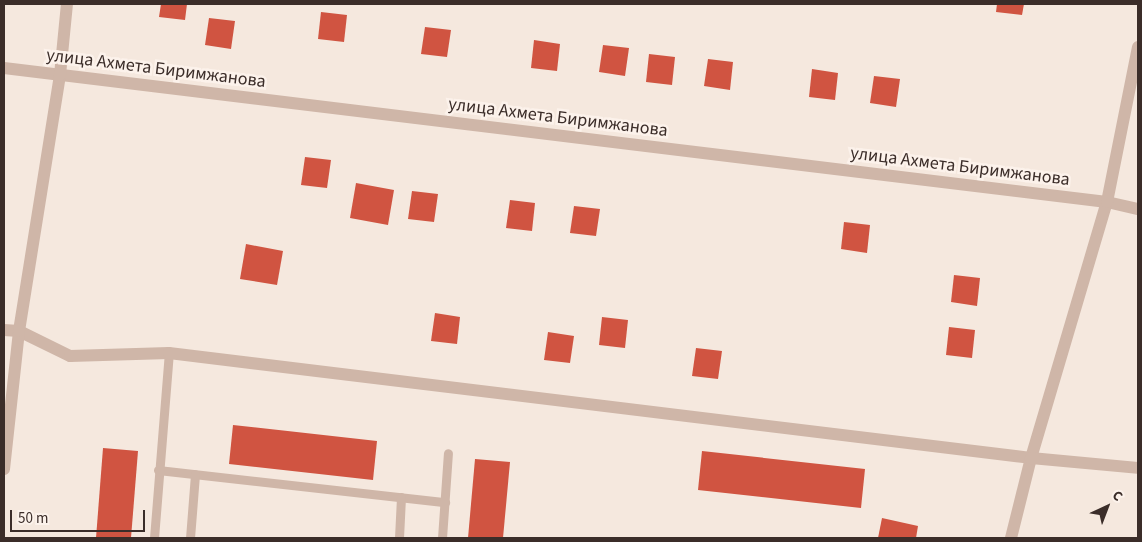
<!DOCTYPE html>
<html>
<head>
<meta charset="utf-8">
<style>
	body { margin:0 }
	#map { position:relative; width:1142px; height:542px; overflow:hidden; background:#f5e8de; font-family:"Source Sans 3",sans-serif }
	div>[style] { position:absolute }
	.building>* { inset:0; background:#d05441 }
	.lane>* { height:9px; margin:-4.5px; padding:0 4.5px; transform-origin:4.5px; border-radius:4.5px; background:#cfb6a8 }
	.street>* { height:12px; margin:-6px; padding:0 6px; transform-origin:6px; border-radius:6px; background:#cfb6a8 }
	span { translate:-50% -50%; white-space:nowrap; text-align:center; line-height:1.15; -webkit-text-stroke:5px #fcf2eb; paint-order:stroke }
	.street-label { font-size:18px; color:#3b2d29 }
	.frame { position:absolute; inset:0; border:5px solid #3b2d29; pointer-events:none }
	.north { position:absolute; left:1082px; top:482px; width:50px; height:50px; -webkit-text-stroke:4px #fcf2eb; paint-order:stroke; rotate:43deg; font-size:14px; font-weight:700; line-height:20px; text-align:center; color:#3b2d29 }
	.north::after { content:''; display:block; margin:auto; width:18px; height:22px; background:#3b2d29; clip-path:polygon(50% 0,100% 100%,50% 72%,0 100%) }
	.scale { position:absolute; left:10px; top:510px; width:135px; height:22px; box-sizing:border-box; border:2px solid #3b2d29; border-top:0; padding-left:6px; font-size:15px; line-height:18px; white-space:nowrap; color:#3b2d29; -webkit-text-stroke:4px #fcf2eb; paint-order:stroke }
</style>
</head>
<body>
<div id="map">
	<div class="building">
		<i style="clip-path:polygon(161px 4px,187px 4px,185px 20px,159px 17px)"></i>
		<i style="clip-path:polygon(997px 4px,1024px 4px,1022px 15px,996px 12px)"></i>
		<i style="clip-path:polygon(321px 12px,347px 15px,344px 42px,318px 39px)"></i>
		<i style="clip-path:polygon(209px 18px,235px 21px,231px 49px,205px 45px)"></i>
		<i style="clip-path:polygon(425px 27px,451px 30px,447px 57px,421px 54px)"></i>
		<i style="clip-path:polygon(534px 40px,560px 44px,557px 71px,531px 68px)"></i>
		<i style="clip-path:polygon(603px 45px,629px 48px,625px 76px,599px 72px)"></i>
		<i style="clip-path:polygon(649px 54px,675px 57px,672px 85px,646px 82px)"></i>
		<i style="clip-path:polygon(708px 59px,733px 62px,730px 90px,704px 86px)"></i>
		<i style="clip-path:polygon(812px 69px,838px 73px,835px 100px,809px 97px)"></i>
		<i style="clip-path:polygon(874px 76px,900px 79px,896px 107px,870px 103px)"></i>
		<i style="clip-path:polygon(305px 157px,331px 160px,327px 188px,301px 185px)"></i>
		<i style="clip-path:polygon(356px 183px,394px 190px,388px 225px,350px 218px)"></i>
		<i style="clip-path:polygon(412px 191px,438px 194px,434px 222px,408px 219px)"></i>
		<i style="clip-path:polygon(510px 200px,535px 203px,532px 231px,506px 228px)"></i>
		<i style="clip-path:polygon(574px 206px,600px 209px,596px 236px,570px 233px)"></i>
		<i style="clip-path:polygon(844px 222px,870px 225px,867px 253px,841px 249px)"></i>
		<i style="clip-path:polygon(246px 244px,283px 251px,277px 285px,240px 279px)"></i>
		<i style="clip-path:polygon(954px 275px,980px 278px,977px 306px,951px 302px)"></i>
		<i style="clip-path:polygon(435px 313px,460px 317px,457px 344px,431px 341px)"></i>
		<i style="clip-path:polygon(602px 317px,628px 320px,625px 348px,599px 345px)"></i>
		<i style="clip-path:polygon(949px 327px,975px 330px,972px 358px,946px 355px)"></i>
		<i style="clip-path:polygon(548px 332px,574px 336px,570px 363px,544px 360px)"></i>
		<i style="clip-path:polygon(696px 348px,722px 351px,718px 379px,692px 376px)"></i>
		<i style="clip-path:polygon(233px 425px,377px 441px,373px 480px,229px 464px)"></i>
		<i style="clip-path:polygon(103px 448px,138px 451px,131px 538px,96px 538px)"></i>
		<i style="clip-path:polygon(702px 451px,865px 469px,861px 508px,698px 490px)"></i>
		<i style="clip-path:polygon(475px 459px,510px 462px,503px 538px,468px 538px)"></i>
		<i style="clip-path:polygon(882px 518px,918px 526px,916px 538px,878px 538px)"></i>
	</div>
	<div class="lane">
		<i style="left:158px;top:470px;width:289px;rotate:6.4deg"></i>
		<i style="left:154px;top:538px;width:186px;rotate:-85.4deg"></i>
		<i style="left:190px;top:538px;width:64px;rotate:-85.5deg"></i>
		<i style="left:399px;top:538px;width:41px;rotate:-87.2deg"></i>
		<i style="left:442px;top:538px;width:85px;rotate:-86deg"></i>
	</div>
	<div class="street">
		<i style="left:4px;top:68px;width:1111px;rotate:6.93deg"></i>
		<i style="left:1107px;top:202px;width:32px;rotate:13deg"></i>
		<i style="left:4px;top:330px;width:15px;rotate:4deg"></i>
		<i style="left:19px;top:331px;width:57px;rotate:26.1deg"></i>
		<i style="left:70px;top:356px;width:99px;rotate:-1.7deg"></i>
		<i style="left:169px;top:353px;width:868px;rotate:6.94deg"></i>
		<i style="left:1031px;top:458px;width:267px;rotate:-73.5deg"></i>
		<i style="left:1107px;top:202px;width:158px;rotate:-78.7deg"></i>
		<i style="left:4px;top:469px;width:139px;rotate:-83.8deg"></i>
		<i style="left:19px;top:331px;width:259px;rotate:-80.9deg"></i>
		<i style="left:60px;top:75px;width:71px;rotate:-84.4deg"></i>
		<i style="left:1011px;top:538px;width:82px;rotate:-76deg"></i>
		<i style="left:1031px;top:458px;width:107px;rotate:5.3deg"></i>
	</div>
	<div class="street-label">
		<span style="left:156px;top:69px;rotate:7deg">улица Ахмета Биримжанова</span>
		<span style="left:558px;top:118px;rotate:7deg">улица Ахмета Биримжанова</span>
		<span style="left:960px;top:167px;rotate:7deg">улица Ахмета Биримжанова</span>
	</div>
	<div class="frame"></div>
	<div class="north">С</div>
	<div class="scale">50 m</div>
</div>
</body>
</html>
